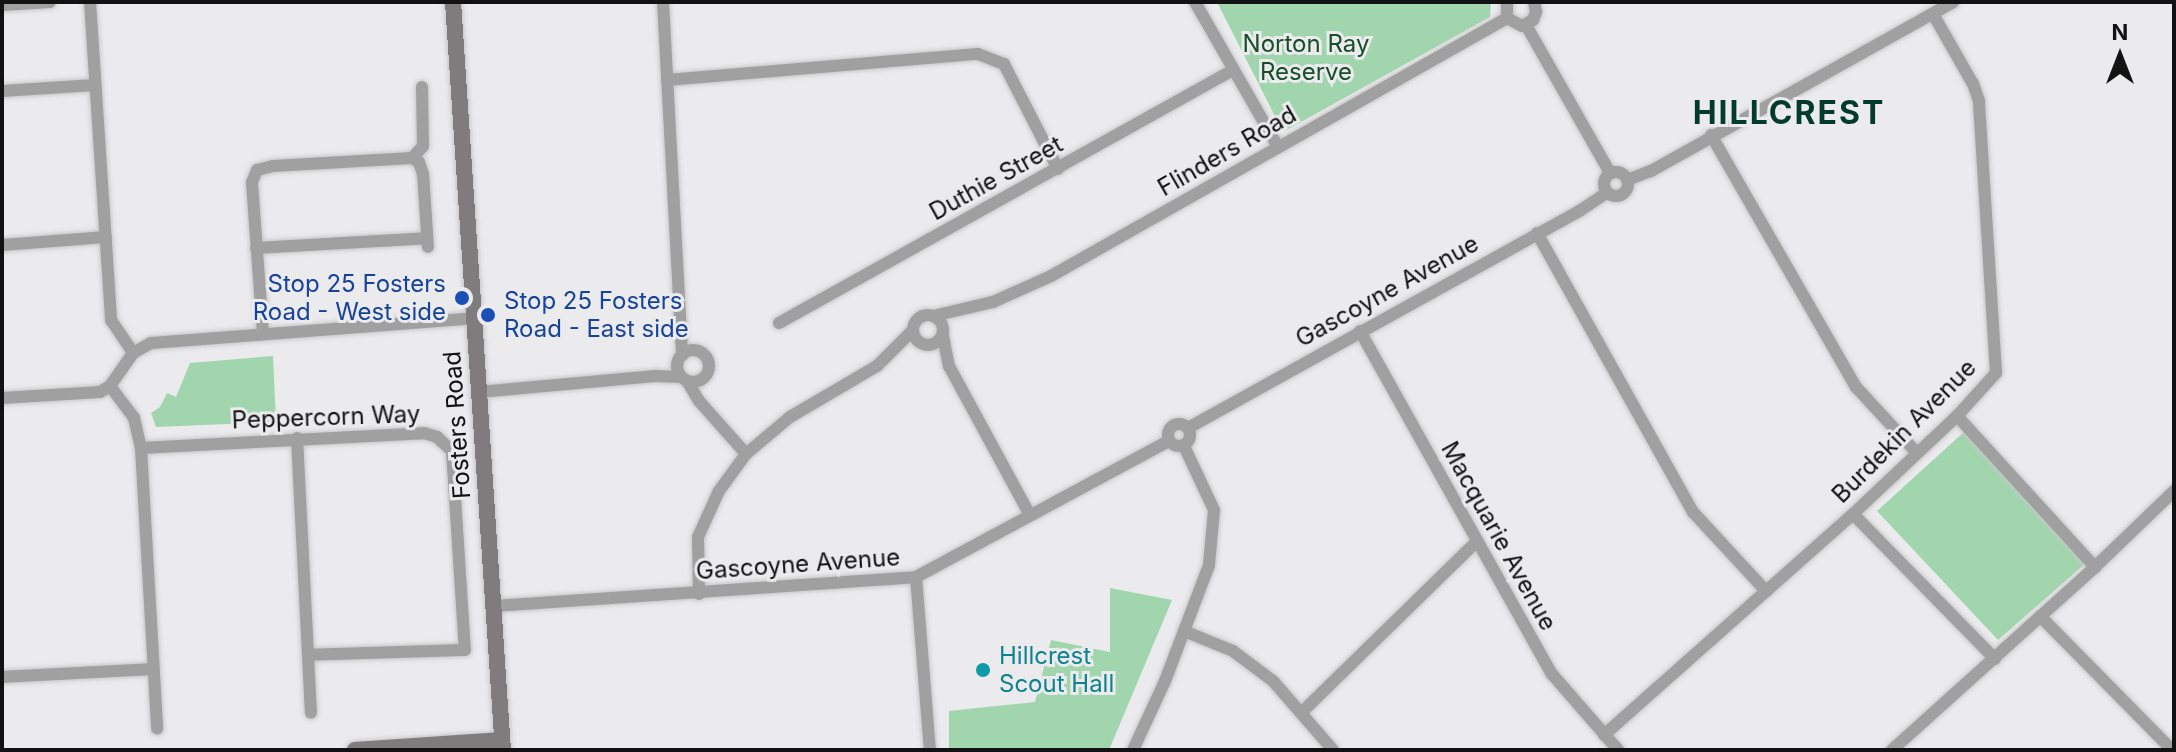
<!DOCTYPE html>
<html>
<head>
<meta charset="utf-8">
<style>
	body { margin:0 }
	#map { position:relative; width:2176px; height:752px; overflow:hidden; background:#ebebed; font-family:Inter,sans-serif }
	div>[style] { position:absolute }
	.green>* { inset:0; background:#a1d5ad }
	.roads { filter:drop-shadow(0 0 2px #c8c8ca) drop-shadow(0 0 2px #c8c8ca) }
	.street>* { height:12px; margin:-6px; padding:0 6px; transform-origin:6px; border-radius:6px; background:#a1a0a0 }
	.street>.ring { margin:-6px; padding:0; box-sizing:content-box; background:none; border:12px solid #a1a0a0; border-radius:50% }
	.secondary>* { height:16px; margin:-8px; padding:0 8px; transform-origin:8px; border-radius:8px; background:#7e7c7c }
	.dots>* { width:22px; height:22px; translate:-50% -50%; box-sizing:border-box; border:4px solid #ebebed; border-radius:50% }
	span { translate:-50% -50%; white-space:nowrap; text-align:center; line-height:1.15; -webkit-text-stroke:6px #ebebed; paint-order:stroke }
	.park-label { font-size:24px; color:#174e2a }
	.street-label { font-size:24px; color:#121213 }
	.transit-label { font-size:24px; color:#164399 }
	.right { translate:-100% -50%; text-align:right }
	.left { translate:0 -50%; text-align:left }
	.culture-label { font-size:24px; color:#0d838f }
	.district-label { font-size:32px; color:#023a2b; font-weight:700; letter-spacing:2px }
	.frame { position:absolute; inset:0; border:4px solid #121213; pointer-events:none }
	.north { position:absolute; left:2080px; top:16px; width:80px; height:80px; -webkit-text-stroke:6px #ebebed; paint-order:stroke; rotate:0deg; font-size:22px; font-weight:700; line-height:32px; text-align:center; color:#121213 }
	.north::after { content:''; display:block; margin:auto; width:28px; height:36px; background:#121213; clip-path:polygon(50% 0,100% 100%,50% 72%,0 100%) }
</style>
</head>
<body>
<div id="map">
	<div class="green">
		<i style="clip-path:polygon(1217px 2px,1491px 2px,1490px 17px,1283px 132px)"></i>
		<i style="clip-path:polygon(273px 356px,276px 422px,156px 427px,151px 413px,160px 407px,167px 393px,176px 397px,190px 363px)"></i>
		<i style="clip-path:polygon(1965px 431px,2086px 563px,1998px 640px,1877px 511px)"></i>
		<i style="clip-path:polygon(1110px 588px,1172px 600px,1109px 750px,949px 750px,949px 711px,1035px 702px,1051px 640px,1110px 652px)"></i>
	</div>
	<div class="roads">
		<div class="street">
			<i style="left:90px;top:2px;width:319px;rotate:86.2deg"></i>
			<i style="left:111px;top:320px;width:40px;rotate:56deg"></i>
			<i style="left:663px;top:2px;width:354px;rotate:86.9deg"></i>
			<i style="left:1195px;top:2px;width:167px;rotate:60.2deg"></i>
			<i style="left:1507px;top:2px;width:16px;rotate:90deg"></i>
			<i style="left:1507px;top:18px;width:17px;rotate:28deg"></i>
			<i style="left:1522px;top:26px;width:13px;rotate:-29deg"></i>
			<i style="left:1533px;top:20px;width:9px;rotate:-69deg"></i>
			<i style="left:1536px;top:12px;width:10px;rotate:-101deg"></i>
			<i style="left:2px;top:5px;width:48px;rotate:-3.6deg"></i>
			<i style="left:1526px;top:25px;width:170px;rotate:60.4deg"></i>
			<i style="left:667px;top:80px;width:312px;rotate:-4.8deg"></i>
			<i style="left:978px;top:54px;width:28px;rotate:21deg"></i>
			<i style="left:1004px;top:64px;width:118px;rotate:62.8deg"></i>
			<i style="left:2px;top:91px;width:93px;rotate:-3.7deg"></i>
			<i style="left:1711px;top:135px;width:291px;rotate:60.1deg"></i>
			<i style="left:1856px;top:387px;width:90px;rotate:47.3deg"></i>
			<i style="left:412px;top:158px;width:16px;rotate:-47deg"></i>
			<i style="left:423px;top:146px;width:59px;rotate:-91deg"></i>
			<i class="ring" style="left:1604px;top:172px;width:12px;height:12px"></i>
			<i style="left:1627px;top:180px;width:26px;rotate:-21deg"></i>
			<i style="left:1651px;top:171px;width:346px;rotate:-29.2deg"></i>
			<i style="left:1537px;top:233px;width:320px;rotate:60.8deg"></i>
			<i style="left:1693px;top:512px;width:108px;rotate:47.3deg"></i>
			<i style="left:2px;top:245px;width:104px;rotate:-4.4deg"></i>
			<i style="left:256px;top:248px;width:171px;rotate:-3.3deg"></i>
			<i class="ring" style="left:913px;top:315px;width:18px;height:18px"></i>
			<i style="left:933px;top:316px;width:62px;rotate:-13.1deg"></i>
			<i style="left:993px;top:302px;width:64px;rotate:-24.1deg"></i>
			<i style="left:1051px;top:276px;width:524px;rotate:-29.5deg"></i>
			<i style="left:779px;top:323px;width:520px;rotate:-29.13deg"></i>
			<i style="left:1360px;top:331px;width:393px;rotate:60.8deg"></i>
			<i style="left:1552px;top:674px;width:101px;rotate:49deg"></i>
			<i style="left:263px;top:333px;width:151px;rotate:-94.2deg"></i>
			<i style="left:252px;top:182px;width:13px;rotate:-67deg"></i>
			<i style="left:257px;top:170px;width:16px;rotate:-14deg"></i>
			<i style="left:273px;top:166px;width:139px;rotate:-3.3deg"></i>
			<i style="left:412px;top:158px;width:8px;rotate:30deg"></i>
			<i style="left:419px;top:162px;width:13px;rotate:72deg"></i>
			<i style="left:423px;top:174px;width:73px;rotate:86.1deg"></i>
			<i style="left:943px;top:336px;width:31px;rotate:79deg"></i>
			<i style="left:949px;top:366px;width:170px;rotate:61.5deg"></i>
			<i class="ring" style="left:677px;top:350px;width:20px;height:20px"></i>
			<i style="left:687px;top:381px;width:23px;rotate:59deg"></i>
			<i style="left:699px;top:401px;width:71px;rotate:48.4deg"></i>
			<i style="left:110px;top:386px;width:40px;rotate:53deg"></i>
			<i style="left:134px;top:418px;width:31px;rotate:77deg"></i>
			<i style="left:141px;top:448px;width:281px;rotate:86.7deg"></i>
			<i style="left:479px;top:392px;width:177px;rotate:-5.2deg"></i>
			<i style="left:655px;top:376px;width:26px;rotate:2deg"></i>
			<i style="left:2px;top:398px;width:98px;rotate:-3.5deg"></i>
			<i style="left:100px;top:392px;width:12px;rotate:-31deg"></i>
			<i style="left:110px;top:386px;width:40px;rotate:-55.1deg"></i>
			<i style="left:133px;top:353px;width:21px;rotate:-29deg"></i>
			<i style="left:151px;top:343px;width:324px;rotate:-4.4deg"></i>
			<i style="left:1957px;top:416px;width:205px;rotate:47.6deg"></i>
			<i class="ring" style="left:1168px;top:424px;width:10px;height:10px"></i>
			<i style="left:1188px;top:428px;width:449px;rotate:-29deg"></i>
			<i style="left:1581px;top:210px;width:30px;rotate:-34deg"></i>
			<i style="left:297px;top:438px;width:275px;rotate:87.1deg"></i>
			<i style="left:141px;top:448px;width:283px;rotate:-3deg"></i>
			<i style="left:424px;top:433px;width:14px;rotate:17deg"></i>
			<i style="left:437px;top:437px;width:21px;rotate:43deg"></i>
			<i style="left:452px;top:451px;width:199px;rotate:86.3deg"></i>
			<i style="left:465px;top:650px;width:157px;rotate:178.2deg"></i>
			<i style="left:1853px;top:514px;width:203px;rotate:45.6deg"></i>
			<i style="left:916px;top:577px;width:174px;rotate:85.4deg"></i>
			<i style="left:699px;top:594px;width:57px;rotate:-91deg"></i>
			<i style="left:698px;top:537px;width:51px;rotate:-65.5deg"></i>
			<i style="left:719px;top:491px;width:46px;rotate:-53.9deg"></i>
			<i style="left:746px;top:454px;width:57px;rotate:-40.1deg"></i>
			<i style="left:790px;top:417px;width:101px;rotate:-30.4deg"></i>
			<i style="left:877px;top:366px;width:51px;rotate:-45deg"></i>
			<i style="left:493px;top:606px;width:424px;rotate:-3.9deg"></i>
			<i style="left:916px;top:577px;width:287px;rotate:-28.3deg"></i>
			<i style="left:2040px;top:616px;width:188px;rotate:45.4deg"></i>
			<i style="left:1184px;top:631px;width:53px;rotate:22.2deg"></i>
			<i style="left:1233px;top:651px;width:50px;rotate:36.9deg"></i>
			<i style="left:1273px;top:681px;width:91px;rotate:49deg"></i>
			<i style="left:2px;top:677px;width:151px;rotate:-3deg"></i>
			<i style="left:1303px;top:711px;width:242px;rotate:-44.3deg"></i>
			<i style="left:1604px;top:735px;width:333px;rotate:-41.6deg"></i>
			<i style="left:1853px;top:514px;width:143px;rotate:-43.3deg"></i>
			<i style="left:1957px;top:416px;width:58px;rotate:-47.8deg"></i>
			<i style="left:1996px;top:373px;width:273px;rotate:-93.6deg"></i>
			<i style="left:1979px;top:101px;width:18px;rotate:-109deg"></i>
			<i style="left:1973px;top:84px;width:81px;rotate:-119.7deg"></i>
			<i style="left:1133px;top:750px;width:76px;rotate:-65.1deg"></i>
			<i style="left:1165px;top:681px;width:124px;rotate:-69.2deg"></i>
			<i style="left:1209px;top:565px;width:55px;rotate:-84.8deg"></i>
			<i style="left:1214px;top:510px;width:71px;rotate:-115.1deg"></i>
			<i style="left:1892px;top:750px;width:273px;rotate:-42deg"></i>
			<i style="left:2095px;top:567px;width:110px;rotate:-43.9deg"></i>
		</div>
		<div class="secondary">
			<i style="left:453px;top:2px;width:750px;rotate:86.18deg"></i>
			<i style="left:355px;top:750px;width:147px;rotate:-3.9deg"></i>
		</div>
	</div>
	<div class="dots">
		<i style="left:462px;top:298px;background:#1a4fb4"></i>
		<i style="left:488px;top:315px;background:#1a4fb4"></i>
		<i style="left:983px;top:670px;background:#0f9aa8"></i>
	</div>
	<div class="park-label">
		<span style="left:1306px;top:58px">Norton Ray<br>Reserve</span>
	</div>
	<div class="street-label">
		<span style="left:1227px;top:151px;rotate:-30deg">Flinders Road</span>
		<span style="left:996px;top:178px;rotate:-29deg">Duthie Street</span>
		<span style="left:1387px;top:291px;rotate:-29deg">Gascoyne Avenue</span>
		<span style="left:326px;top:417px;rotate:-2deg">Peppercorn Way</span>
		<span style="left:457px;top:425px;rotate:-94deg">Fosters Road</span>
		<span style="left:1904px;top:431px;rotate:-45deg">Burdekin Avenue</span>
		<span style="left:1499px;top:536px;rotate:61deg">Macquarie Avenue</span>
		<span style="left:798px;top:564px;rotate:-4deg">Gascoyne Avenue</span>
	</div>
	<div class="transit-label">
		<span class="right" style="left:446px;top:298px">Stop 25 Fosters<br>Road - West side</span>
		<span class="left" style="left:504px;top:315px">Stop 25 Fosters<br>Road - East side</span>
	</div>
	<div class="culture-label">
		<span class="left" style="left:999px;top:670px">Hillcrest<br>Scout Hall</span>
	</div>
	<div class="district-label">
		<span style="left:1789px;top:113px">HILLCREST</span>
	</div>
	<div class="frame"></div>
	<div class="north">N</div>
</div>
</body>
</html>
